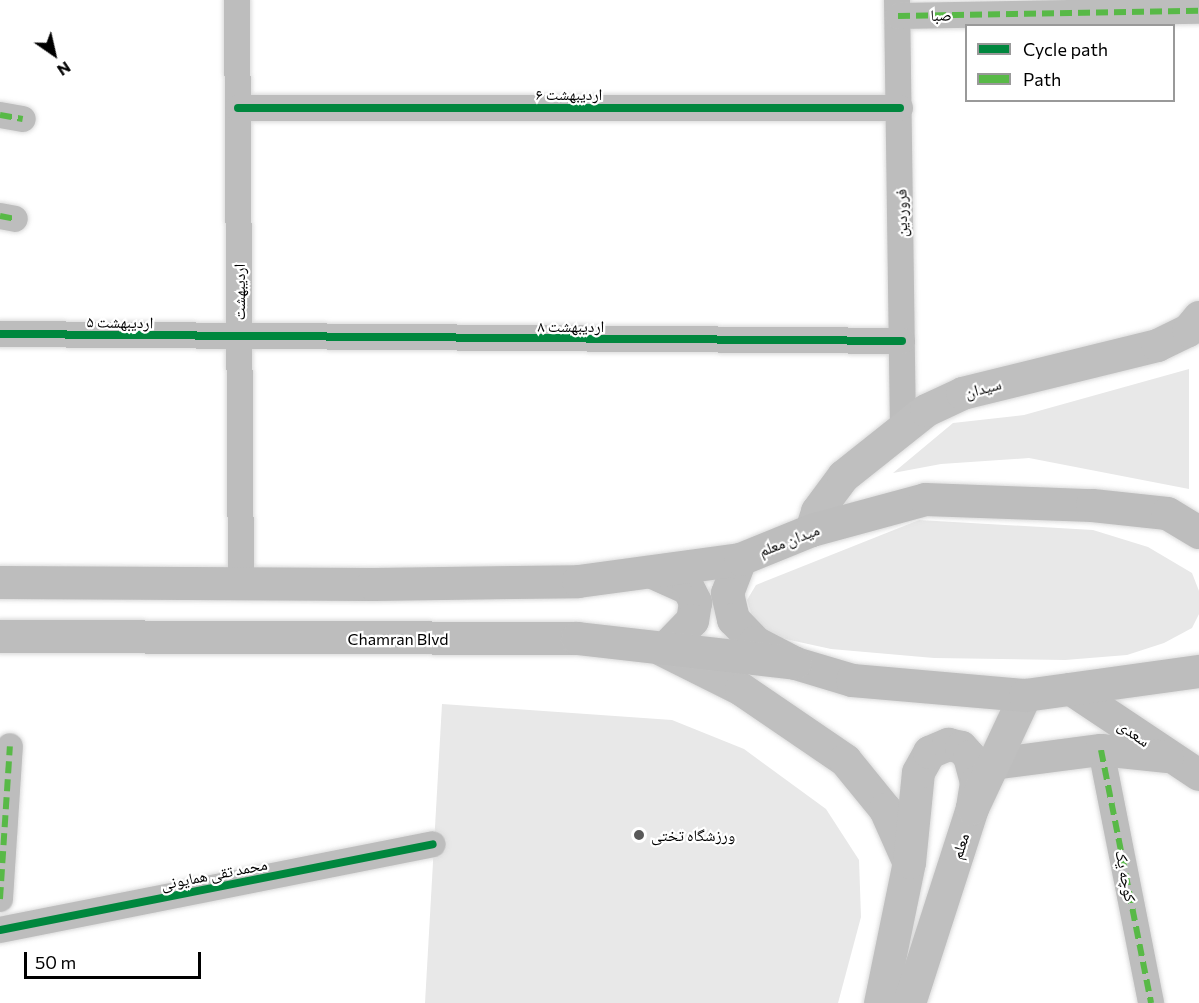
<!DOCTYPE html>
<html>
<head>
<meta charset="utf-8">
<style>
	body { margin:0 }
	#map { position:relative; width:1199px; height:1003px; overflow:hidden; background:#fff; font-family:Commissioner,"Noto Naskh Arabic",sans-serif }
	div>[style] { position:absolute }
	.green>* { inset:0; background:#e8e8e8 }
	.roads { filter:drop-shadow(0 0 2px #dbdbdb) drop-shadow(0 0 2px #dbdbdb) }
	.minor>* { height:26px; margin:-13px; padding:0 13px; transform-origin:13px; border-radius:13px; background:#bdbdbd }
	.tertiary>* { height:32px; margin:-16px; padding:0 16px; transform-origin:16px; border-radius:16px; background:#bdbdbd }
	.secondary>* { height:33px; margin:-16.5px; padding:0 16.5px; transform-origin:16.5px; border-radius:16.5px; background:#bfbfbf }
	.primary>* { height:33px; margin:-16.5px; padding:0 16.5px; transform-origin:16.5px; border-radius:16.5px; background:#bdbdbd }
	.quiet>* { height:6px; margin-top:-3px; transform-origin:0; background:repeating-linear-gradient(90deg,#58b947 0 12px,transparent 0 18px) }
	.cycleway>* { height:8px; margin:-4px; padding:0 4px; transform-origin:4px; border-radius:4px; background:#00873e }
	.dots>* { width:16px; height:16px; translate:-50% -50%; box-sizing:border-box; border:3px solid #fff; border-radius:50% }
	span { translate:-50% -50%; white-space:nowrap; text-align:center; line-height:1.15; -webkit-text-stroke:4.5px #fff; paint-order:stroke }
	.street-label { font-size:16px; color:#000 }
	.poi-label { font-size:16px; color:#000 }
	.left { translate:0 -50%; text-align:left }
	.legend { position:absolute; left:965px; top:24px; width:210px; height:78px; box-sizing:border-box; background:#fff; border:2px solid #999; margin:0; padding:8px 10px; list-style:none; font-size:18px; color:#000 }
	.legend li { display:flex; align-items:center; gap:12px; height:30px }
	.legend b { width:30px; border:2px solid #999 }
	.north { position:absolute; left:24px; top:24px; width:60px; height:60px; -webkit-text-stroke:4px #fff; paint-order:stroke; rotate:146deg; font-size:16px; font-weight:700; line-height:24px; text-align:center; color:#000 }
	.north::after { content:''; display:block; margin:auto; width:21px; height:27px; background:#000; clip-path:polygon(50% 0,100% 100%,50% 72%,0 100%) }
	.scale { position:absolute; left:24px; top:952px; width:177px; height:27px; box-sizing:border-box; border:3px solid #000; border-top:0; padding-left:8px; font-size:18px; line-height:21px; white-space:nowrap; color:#000; -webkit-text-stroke:4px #fff; paint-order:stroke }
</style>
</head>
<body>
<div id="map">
	<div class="green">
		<i style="clip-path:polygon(1189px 369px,1189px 489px,1029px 458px,941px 464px,893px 473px,953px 423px,1024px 415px)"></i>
		<i style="clip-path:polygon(919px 520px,1093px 530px,1148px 547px,1192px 573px,1199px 591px,1199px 614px,1192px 628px,1164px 643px,1127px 655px,1065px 660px,934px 658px,831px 649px,776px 637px,754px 623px,747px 600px,756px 585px)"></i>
		<i style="clip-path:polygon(442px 704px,672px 720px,744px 749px,826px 809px,859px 860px,861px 917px,838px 1003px,425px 1003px)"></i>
	</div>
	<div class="roads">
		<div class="minor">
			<i style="left:237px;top:0;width:584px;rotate:89.61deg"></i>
			<i style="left:897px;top:0;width:427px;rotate:89.2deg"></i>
			<i style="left:898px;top:16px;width:301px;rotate:-1deg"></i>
			<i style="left:238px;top:108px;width:662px"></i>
			<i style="left:0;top:115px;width:23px;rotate:10deg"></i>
			<i style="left:0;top:216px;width:15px;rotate:11deg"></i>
			<i style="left:0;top:334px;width:902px;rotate:0.44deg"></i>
			<i style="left:1101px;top:750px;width:258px;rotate:78.8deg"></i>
			<i style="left:0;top:899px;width:153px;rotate:-86.3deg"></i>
			<i style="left:0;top:930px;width:441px;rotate:-11.2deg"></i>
		</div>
		<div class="tertiary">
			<i style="left:1070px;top:689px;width:155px;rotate:33.7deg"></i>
			<i style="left:993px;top:764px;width:109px;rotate:-7.4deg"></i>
			<i style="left:1101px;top:750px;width:67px;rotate:6deg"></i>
		</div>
		<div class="secondary">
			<i style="left:811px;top:530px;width:20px;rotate:-72deg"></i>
			<i style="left:817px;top:511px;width:44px;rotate:-53.4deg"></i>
			<i style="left:843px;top:476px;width:106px;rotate:-38.5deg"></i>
			<i style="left:926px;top:410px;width:40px;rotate:-25deg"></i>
			<i style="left:962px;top:393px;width:201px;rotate:-13.8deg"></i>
			<i style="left:1157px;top:345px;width:34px;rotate:-26deg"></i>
			<i style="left:1188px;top:330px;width:17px;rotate:-50deg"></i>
			<i style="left:661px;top:649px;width:89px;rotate:26.6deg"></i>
			<i style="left:741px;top:689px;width:126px;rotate:34.3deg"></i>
			<i style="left:845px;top:760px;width:63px;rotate:50.8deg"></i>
			<i style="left:885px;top:809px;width:57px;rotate:66.1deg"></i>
			<i style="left:880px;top:1003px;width:144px;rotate:-78.4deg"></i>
			<i style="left:909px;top:862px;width:90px;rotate:-84.3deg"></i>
			<i style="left:918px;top:772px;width:23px;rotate:-61deg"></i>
			<i style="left:929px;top:752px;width:21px;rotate:-23deg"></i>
			<i style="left:948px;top:744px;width:13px;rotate:13deg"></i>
			<i style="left:961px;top:747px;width:12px;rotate:48deg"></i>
			<i style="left:969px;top:756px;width:27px;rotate:75deg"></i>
			<i style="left:976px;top:782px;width:26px;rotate:99deg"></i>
			<i style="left:909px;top:1003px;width:205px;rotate:-72.1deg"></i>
			<i style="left:972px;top:808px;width:125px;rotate:-64.9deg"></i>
		</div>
		<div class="primary">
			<i style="left:740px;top:559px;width:36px;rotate:111deg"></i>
			<i style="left:727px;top:593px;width:27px;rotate:77deg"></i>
			<i style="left:733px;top:619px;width:32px;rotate:46deg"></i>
			<i style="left:755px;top:642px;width:45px;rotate:27.7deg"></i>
			<i style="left:795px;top:663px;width:59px;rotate:16.6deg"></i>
			<i style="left:852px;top:680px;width:174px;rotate:5deg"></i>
			<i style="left:1025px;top:695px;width:176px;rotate:-7.9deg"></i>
			<i style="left:652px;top:572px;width:39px;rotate:24deg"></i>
			<i style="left:688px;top:588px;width:16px;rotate:63deg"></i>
			<i style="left:695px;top:602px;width:18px;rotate:99deg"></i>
			<i style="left:692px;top:620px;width:39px;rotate:134deg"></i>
			<i style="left:0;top:582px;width:373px;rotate:0.3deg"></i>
			<i style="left:373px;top:584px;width:205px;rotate:-0.8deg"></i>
			<i style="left:578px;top:581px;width:163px;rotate:-7.7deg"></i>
			<i style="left:740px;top:559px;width:77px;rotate:-22.2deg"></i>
			<i style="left:811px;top:530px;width:118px;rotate:-15.2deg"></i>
			<i style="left:925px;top:499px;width:167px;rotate:2.1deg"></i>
			<i style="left:1092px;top:505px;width:75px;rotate:6.1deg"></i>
			<i style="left:1167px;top:513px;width:37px;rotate:31deg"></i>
			<i style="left:0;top:636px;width:577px;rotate:0.2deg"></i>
			<i style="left:577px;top:638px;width:219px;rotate:6.5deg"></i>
		</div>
	</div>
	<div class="quiet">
		<i style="left:898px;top:16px;width:301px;rotate:-1deg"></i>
		<i style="left:0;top:115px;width:23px;rotate:10deg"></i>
		<i style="left:0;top:216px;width:15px;rotate:11deg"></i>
		<i style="left:1101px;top:750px;width:258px;rotate:78.8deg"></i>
		<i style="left:0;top:899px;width:153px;rotate:-86.3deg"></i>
	</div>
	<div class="cycleway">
		<i style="left:238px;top:108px;width:662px"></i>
		<i style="left:0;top:334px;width:902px;rotate:0.44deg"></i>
		<i style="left:0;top:930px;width:441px;rotate:-11.2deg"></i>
	</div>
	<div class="dots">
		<i style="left:639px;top:835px;background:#595959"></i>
	</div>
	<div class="street-label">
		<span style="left:941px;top:15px;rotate:-1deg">صبا</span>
		<span style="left:569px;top:94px">اردیبهشت ۶</span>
		<span style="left:901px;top:213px;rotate:-91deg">فروردین</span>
		<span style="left:239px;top:292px;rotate:-90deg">اردیبهشت</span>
		<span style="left:120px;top:322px;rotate:1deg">اردیبهشت ۵</span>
		<span style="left:571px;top:326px">اردیبهشت ۸</span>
		<span style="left:983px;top:388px;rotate:-15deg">سیدان</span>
		<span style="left:789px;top:540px;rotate:-21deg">میدان معلم</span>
		<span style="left:398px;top:639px">Chamran Blvd</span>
		<span style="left:1134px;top:733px;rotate:35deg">سعدی</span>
		<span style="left:960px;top:846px;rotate:-72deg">معلم</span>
		<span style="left:214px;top:874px;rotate:-11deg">محمد تقی همایونی</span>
		<span style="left:1126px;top:876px;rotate:79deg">کوچه یک</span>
	</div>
	<div class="poi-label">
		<span class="left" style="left:651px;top:835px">ورزشگاه تختی</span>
	</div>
	<ul class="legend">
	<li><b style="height:8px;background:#00873e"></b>Cycle path</li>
	<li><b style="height:8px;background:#58b947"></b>Path</li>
	</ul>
	<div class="north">N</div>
	<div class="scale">50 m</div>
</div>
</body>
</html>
